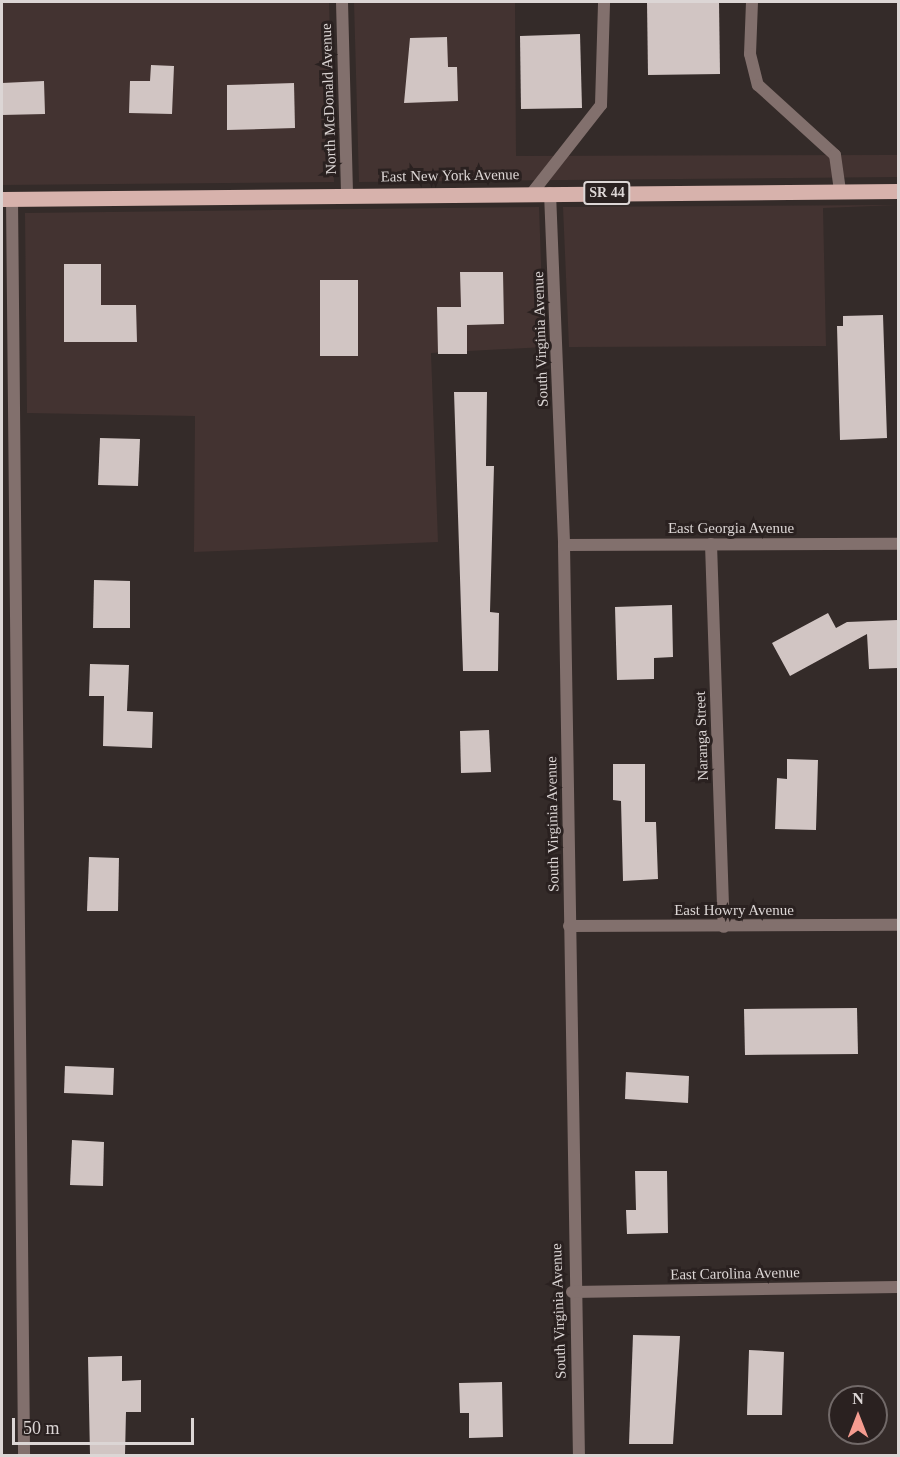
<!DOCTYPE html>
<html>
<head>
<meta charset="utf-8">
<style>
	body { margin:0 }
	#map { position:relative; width:900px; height:1457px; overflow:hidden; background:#342b29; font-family:"Times New Roman",serif }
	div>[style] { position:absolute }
	.built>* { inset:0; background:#433331 }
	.building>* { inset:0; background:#d1c5c3 }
	.lane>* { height:12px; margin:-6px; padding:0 6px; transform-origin:6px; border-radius:6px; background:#82706d }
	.street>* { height:12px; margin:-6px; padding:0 6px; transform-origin:6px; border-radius:6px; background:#82706d }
	.primary>* { height:15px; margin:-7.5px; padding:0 7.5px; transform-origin:7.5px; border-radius:7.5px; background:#d7b2ac }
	span { translate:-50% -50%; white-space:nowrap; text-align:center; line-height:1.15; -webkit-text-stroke:6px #2a2120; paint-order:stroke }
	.shield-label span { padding:2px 4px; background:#2a2120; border:2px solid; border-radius:4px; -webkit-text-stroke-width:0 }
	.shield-label { font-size:14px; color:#dcd6d5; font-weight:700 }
	.street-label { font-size:15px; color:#dcd6d5 }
	.frame { position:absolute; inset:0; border:3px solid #dcd6d5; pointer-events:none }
	.north { position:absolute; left:828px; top:1385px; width:60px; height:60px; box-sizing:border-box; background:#2a2120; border:2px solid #716968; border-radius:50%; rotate:0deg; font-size:16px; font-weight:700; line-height:24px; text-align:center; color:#dcd6d5 }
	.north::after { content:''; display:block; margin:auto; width:21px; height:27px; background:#f59c90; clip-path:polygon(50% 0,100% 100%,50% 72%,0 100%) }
	.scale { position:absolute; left:12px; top:1418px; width:182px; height:27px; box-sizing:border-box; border:3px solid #dcd6d5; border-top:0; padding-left:8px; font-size:18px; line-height:21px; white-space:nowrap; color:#dcd6d5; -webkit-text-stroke:4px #2a2120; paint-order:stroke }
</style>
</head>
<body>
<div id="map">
	<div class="built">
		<i style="clip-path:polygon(2px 2px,329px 2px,334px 182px,2px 185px)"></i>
		<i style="clip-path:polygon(354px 2px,515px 2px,516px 156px,898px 155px,898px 177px,359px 182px)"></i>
		<i style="clip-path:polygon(898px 205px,823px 208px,826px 346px,569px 347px,563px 207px)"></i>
		<i style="clip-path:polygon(539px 207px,544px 347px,431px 353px,438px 542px,194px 552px,195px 416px,27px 413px,25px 213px)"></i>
	</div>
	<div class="building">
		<i style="clip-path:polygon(647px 2px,719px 2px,720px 74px,648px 75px)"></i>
		<i style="clip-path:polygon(580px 34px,582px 108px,521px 109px,520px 36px)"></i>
		<i style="clip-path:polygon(447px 37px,448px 67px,457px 67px,458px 101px,404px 103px,410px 38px)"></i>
		<i style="clip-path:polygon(151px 65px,174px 66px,172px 114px,129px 113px,130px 81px,150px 81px)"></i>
		<i style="clip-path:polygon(44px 81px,45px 114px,2px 115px,2px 83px)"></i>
		<i style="clip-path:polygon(294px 83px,295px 128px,227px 130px,227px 85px)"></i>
		<i style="clip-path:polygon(64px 264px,101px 264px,101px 305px,136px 305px,137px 342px,64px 342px)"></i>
		<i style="clip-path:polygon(460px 272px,503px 272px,504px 324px,467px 325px,467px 354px,438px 354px,437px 307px,461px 307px)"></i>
		<i style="clip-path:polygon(320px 280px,358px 280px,358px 356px,320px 356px)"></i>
		<i style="clip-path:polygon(883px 315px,887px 438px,840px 440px,837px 326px,843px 326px,843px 316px)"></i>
		<i style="clip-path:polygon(454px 392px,487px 392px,486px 466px,494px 466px,490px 612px,499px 613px,498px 671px,463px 671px)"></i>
		<i style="clip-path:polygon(100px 438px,140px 439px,138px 486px,98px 485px)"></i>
		<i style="clip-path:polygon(94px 580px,130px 581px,130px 628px,93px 628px)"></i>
		<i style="clip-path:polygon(672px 605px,673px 657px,654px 658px,654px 679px,617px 680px,615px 607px)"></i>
		<i style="clip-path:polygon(828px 613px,836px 628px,847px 622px,898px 620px,898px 668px,869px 669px,867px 634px,790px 676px,772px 643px)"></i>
		<i style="clip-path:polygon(90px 664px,129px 665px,127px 711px,153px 712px,152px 748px,103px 746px,104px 696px,89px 696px)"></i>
		<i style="clip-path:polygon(489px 730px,491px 772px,461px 773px,460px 731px)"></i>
		<i style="clip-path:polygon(787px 759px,818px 760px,816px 830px,775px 829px,777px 778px,787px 779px)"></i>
		<i style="clip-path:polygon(613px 764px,645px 764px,645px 822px,656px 822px,658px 879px,623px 881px,621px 801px,613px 800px)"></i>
		<i style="clip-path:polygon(89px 857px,119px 858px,118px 911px,87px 911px)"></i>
		<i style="clip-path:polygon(857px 1008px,858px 1054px,745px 1055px,744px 1009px)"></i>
		<i style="clip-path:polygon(65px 1066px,114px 1068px,113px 1095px,64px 1093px)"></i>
		<i style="clip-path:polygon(626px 1072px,689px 1076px,688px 1103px,625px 1099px)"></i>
		<i style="clip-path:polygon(72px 1140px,104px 1142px,103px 1186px,70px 1185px)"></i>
		<i style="clip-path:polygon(635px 1171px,667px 1171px,668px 1233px,627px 1234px,626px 1210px,636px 1210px)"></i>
		<i style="clip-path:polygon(633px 1335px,680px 1336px,673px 1444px,629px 1444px)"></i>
		<i style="clip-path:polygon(749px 1350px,784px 1352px,782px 1415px,747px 1415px)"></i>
		<i style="clip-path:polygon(122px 1356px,122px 1381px,141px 1380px,141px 1412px,126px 1412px,125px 1455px,90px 1455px,88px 1357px)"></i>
		<i style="clip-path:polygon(502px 1382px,503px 1437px,469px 1438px,469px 1413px,460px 1413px,459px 1383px)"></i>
	</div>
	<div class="lane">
		<i style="left:752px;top:2px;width:52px;rotate:92.2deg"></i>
		<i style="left:750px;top:54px;width:32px;rotate:76deg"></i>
		<i style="left:758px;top:85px;width:104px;rotate:42.3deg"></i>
		<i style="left:835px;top:155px;width:36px;rotate:82deg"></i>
		<i style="left:532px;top:193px;width:112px;rotate:-51.9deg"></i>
		<i style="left:601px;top:105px;width:103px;rotate:-88.3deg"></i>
	</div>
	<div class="street">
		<i style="left:342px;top:2px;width:194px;rotate:88.5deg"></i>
		<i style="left:550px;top:193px;width:352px;rotate:87.7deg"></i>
		<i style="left:564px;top:545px;width:911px;rotate:89.06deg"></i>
		<i style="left:12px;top:199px;width:1257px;rotate:89.45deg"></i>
		<i style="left:711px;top:544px;width:383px;rotate:88.1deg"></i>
		<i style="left:564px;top:545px;width:334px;rotate:-0.2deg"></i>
		<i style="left:569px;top:926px;width:329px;rotate:-0.2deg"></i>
		<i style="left:572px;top:1292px;width:326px;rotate:-0.9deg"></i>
	</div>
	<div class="primary">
		<i style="left:2px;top:199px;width:896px;rotate:-0.51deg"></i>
	</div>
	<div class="shield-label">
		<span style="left:607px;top:193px">SR 44</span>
	</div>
	<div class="street-label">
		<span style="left:329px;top:99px;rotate:-92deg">North McDonald Avenue</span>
		<span style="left:450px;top:176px;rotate:-1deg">East New York Avenue</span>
		<span style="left:541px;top:339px;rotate:-92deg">South Virginia Avenue</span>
		<span style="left:731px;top:529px">East Georgia Avenue</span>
		<span style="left:702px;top:736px;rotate:-92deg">Naranga Street</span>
		<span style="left:553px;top:824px;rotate:-91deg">South Virginia Avenue</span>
		<span style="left:734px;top:911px">East Howry Avenue</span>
		<span style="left:735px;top:1274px;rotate:-1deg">East Carolina Avenue</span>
		<span style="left:559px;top:1311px;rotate:-92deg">South Virginia Avenue</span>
	</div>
	<div class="frame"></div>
	<div class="north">N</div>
	<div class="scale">50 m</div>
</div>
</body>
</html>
